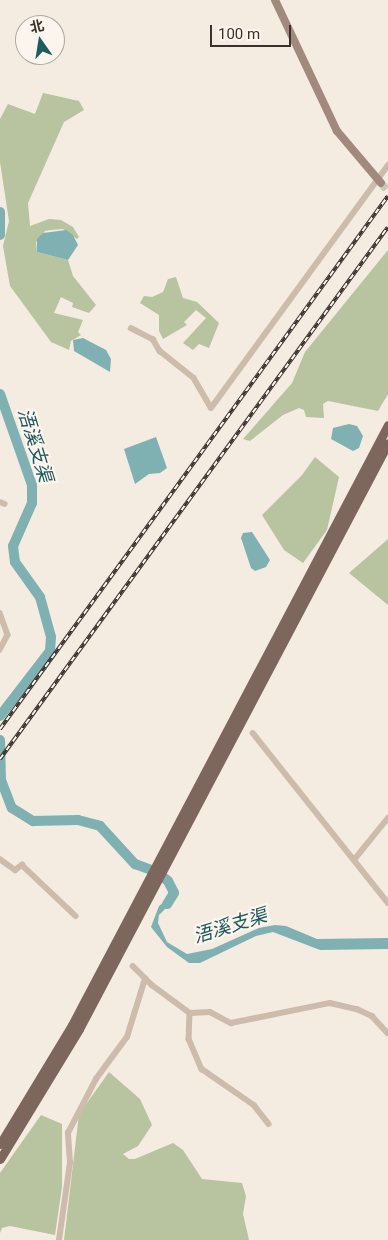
<!DOCTYPE html>
<html>
<head>
<meta charset="utf-8">
<style>
	body { margin:0 }
	#map { position:relative; width:388px; height:1240px; overflow:hidden; background:#f4ebe1; font-family:Roboto,"Noto Sans SC",sans-serif }
	div>[style] { position:absolute }
	.green>* { inset:0; background:#b8c4a0 }
	.water>* { inset:0; background:#7fb0b2 }
	.river>* { height:10px; margin:-5px; padding:0 5px; transform-origin:5px; border-radius:5px; background:#7fb0b2 }
	.secondary-tunnel>* { height:8px; margin-top:-4px; transform-origin:0; background:repeating-linear-gradient(90deg,#cfc6bd 0 8px,transparent 0 12px) }
	.street>* { height:5.5px; margin:-2.75px; padding:0 2.75px; transform-origin:2.75px; border-radius:2.75px; background:#cdbbac }
	.secondary>* { height:8px; margin:-4px; padding:0 4px; transform-origin:4px; border-radius:4px; background:#a18a7d }
	.primary>* { height:9px; margin:-4.5px; padding:0 4.5px; transform-origin:4.5px; border-radius:4.5px; background:#7d675c }
	.rail>* { height:4px; margin-top:-2px; transform-origin:0; background:repeating-linear-gradient(90deg,#fbf5ee 0 5.5px,#3b302b 0 11px); box-sizing:border-box; border-block:1px solid #3b302b }
	span { translate:-50% -50%; white-space:nowrap; text-align:center; line-height:1.15; -webkit-text-stroke:4.5px #fbf5ee; paint-order:stroke }
	.water-label { font-size:19px; color:#1f5a5e; font-style:italic }
	.north { position:absolute; left:15px; top:15px; width:50px; height:50px; box-sizing:border-box; background:#fbf5ee; border:1px solid #aea6a0; border-radius:50%; rotate:347deg; font-size:14px; font-weight:700; line-height:20px; text-align:center; color:#3b302b }
	.north::after { content:''; display:block; margin:auto; width:18px; height:22px; background:#1f5a5e; clip-path:polygon(50% 0,100% 100%,50% 72%,0 100%) }
	.scale { position:absolute; left:210px; top:25px; width:81px; height:22px; box-sizing:border-box; border:2px solid #3b302b; border-top:0; padding-left:6px; font-size:15px; line-height:18px; white-space:nowrap; color:#3b302b; -webkit-text-stroke:4px #fbf5ee; paint-order:stroke }
</style>
</head>
<body>
<div id="map">
	<div class="green">
		<i style="clip-path:polygon(43px 93px,79px 101px,84px 110px,64px 122px,28px 203px,30px 226px,49px 219px,61px 220px,73px 227px,79px 237px,77px 239px,63px 229px,51px 230px,45px 231px,36px 242px,37px 252px,68px 260px,73px 276px,96px 305px,89px 313px,72px 307px,73px 303px,61px 297px,54px 313px,83px 320px,78px 332px,81px 335px,71px 341px,69px 350px,51px 342px,10px 286px,3px 246px,9px 221px,0 162px,0 119px,8px 104px,35px 114px)"></i>
		<i style="clip-path:polygon(388px 250px,388px 394px,378px 411px,328px 401px,323px 404px,324px 418px,306px 417px,304px 410px,299px 408px,283px 415px,250px 441px,243px 439px,292px 383px,305px 352px)"></i>
		<i style="clip-path:polygon(176px 277px,183px 298px,197px 302px,219px 323px,209px 348px,199px 344px,193px 350px,183px 343px,206px 318px,196px 310px,184px 322px,187px 325px,163px 339px,159px 331px,159px 315px,140px 303px,144px 296px,152px 297px,163px 292px,168px 279px)"></i>
		<i style="clip-path:polygon(315px 457px,339px 477px,327px 530px,303px 563px,284px 550px,262px 515px,302px 475px)"></i>
		<i style="clip-path:polygon(388px 539px,388px 605px,349px 573px)"></i>
		<i style="clip-path:polygon(109px 1072px,140px 1099px,152px 1125px,138px 1146px,123px 1154px,129px 1159px,135px 1159px,173px 1143px,183px 1150px,202px 1179px,242px 1183px,246px 1196px,243px 1214px,249px 1240px,64px 1240px,79px 1114px)"></i>
		<i style="clip-path:polygon(41px 1115px,62px 1124px,62px 1187px,55px 1235px,10px 1226px,2px 1228px,0 1233px,0 1173px)"></i>
	</div>
	<div class="water">
		<i style="clip-path:polygon(66px 230px,73px 235px,78px 245px,68px 260px,37px 252px,37px 239px,43px 233px)"></i>
		<i style="clip-path:polygon(83px 338px,106px 350px,111px 359px,110px 372px,74px 351px,73px 340px)"></i>
		<i style="clip-path:polygon(349px 424px,357px 426px,363px 436px,359px 448px,353px 451px,331px 439px,333px 428px)"></i>
		<i style="clip-path:polygon(156px 437px,167px 468px,160px 473px,149px 474px,135px 484px,124px 449px)"></i>
		<i style="clip-path:polygon(252px 532px,270px 560px,266px 567px,255px 571px,251px 568px,241px 538px,243px 533px)"></i>
		<i style="clip-path:polygon(176px 892px,174px 900px,159px 915px,158px 923px,167px 942px,187px 954px,212px 949px,259px 928px,275px 925px,286px 926px,317px 939px,388px 938px,388px 949px,320px 950px,273px 932px,256px 936px,200px 963px,189px 963px,167px 947px,151px 927px,159px 906px)"></i>
	</div>
	<div class="river">
		<i style="left:0;top:212px;width:23px;rotate:90deg"></i>
		<i style="left:0;top:394px;width:96px;rotate:70.6deg"></i>
		<i style="left:32px;top:485px;width:18px;rotate:90deg"></i>
		<i style="left:32px;top:503px;width:47px;rotate:113.8deg"></i>
		<i style="left:13px;top:546px;width:16px;rotate:83deg"></i>
		<i style="left:15px;top:562px;width:43px;rotate:54.5deg"></i>
		<i style="left:40px;top:597px;width:41px;rotate:74.6deg"></i>
		<i style="left:51px;top:637px;width:14px;rotate:94deg"></i>
		<i style="left:50px;top:651px;width:82px;rotate:127.6deg"></i>
		<i style="left:0;top:740px;width:40px;rotate:88.6deg"></i>
		<i style="left:1px;top:780px;width:30px;rotate:69deg"></i>
		<i style="left:12px;top:808px;width:25px;rotate:32deg"></i>
		<i style="left:33px;top:821px;width:45px;rotate:-1.3deg"></i>
		<i style="left:78px;top:820px;width:23px;rotate:15deg"></i>
		<i style="left:100px;top:826px;width:52px;rotate:47.4deg"></i>
		<i style="left:135px;top:864px;width:23px;rotate:20deg"></i>
		<i style="left:157px;top:872px;width:14px;rotate:39deg"></i>
		<i style="left:168px;top:881px;width:13px;rotate:63deg"></i>
		<i style="left:174px;top:893px;width:13px;rotate:122deg"></i>
	</div>
	<div class="secondary-tunnel">
		<i style="left:381px;top:183px;width:11px;rotate:49deg"></i>
	</div>
	<div class="street">
		<i style="left:131px;top:328px;width:25px;rotate:27deg"></i>
		<i style="left:153px;top:339px;width:14px;rotate:60deg"></i>
		<i style="left:160px;top:351px;width:43px;rotate:38.5deg"></i>
		<i style="left:194px;top:378px;width:34px;rotate:60deg"></i>
		<i style="left:211px;top:408px;width:301px;rotate:-53.9deg"></i>
		<i style="left:0;top:502px;width:5px;rotate:22deg"></i>
		<i style="left:0;top:613px;width:23px;rotate:70deg"></i>
		<i style="left:8px;top:635px;width:17px;rotate:118deg"></i>
		<i style="left:253px;top:733px;width:217px;rotate:51.5deg"></i>
		<i style="left:0;top:859px;width:19px;rotate:36deg"></i>
		<i style="left:15px;top:870px;width:9px;rotate:-36deg"></i>
		<i style="left:22px;top:865px;width:74px;rotate:43.4deg"></i>
		<i style="left:354px;top:860px;width:54px;rotate:-51deg"></i>
		<i style="left:133px;top:966px;width:27px;rotate:45deg"></i>
		<i style="left:152px;top:985px;width:47px;rotate:36.4deg"></i>
		<i style="left:190px;top:1013px;width:26px;rotate:92deg"></i>
		<i style="left:189px;top:1039px;width:33px;rotate:67deg"></i>
		<i style="left:202px;top:1069px;width:63px;rotate:34.7deg"></i>
		<i style="left:254px;top:1105px;width:24px;rotate:52deg"></i>
		<i style="left:190px;top:1013px;width:20px;rotate:-3deg"></i>
		<i style="left:210px;top:1012px;width:24px;rotate:28deg"></i>
		<i style="left:231px;top:1023px;width:101px;rotate:-11.4deg"></i>
		<i style="left:330px;top:1003px;width:28px;rotate:13deg"></i>
		<i style="left:357px;top:1009px;width:17px;rotate:25deg"></i>
		<i style="left:372px;top:1016px;width:23px;rotate:47deg"></i>
		<i style="left:59px;top:1240px;width:78px;rotate:-81.9deg"></i>
		<i style="left:70px;top:1163px;width:30px;rotate:-94deg"></i>
		<i style="left:68px;top:1133px;width:61px;rotate:-62.6deg"></i>
		<i style="left:96px;top:1079px;width:52px;rotate:-53.6deg"></i>
		<i style="left:127px;top:1037px;width:61px;rotate:-72.8deg"></i>
	</div>
	<div class="secondary">
		<i style="left:275px;top:0;width:145px;rotate:64.7deg"></i>
		<i style="left:337px;top:131px;width:68px;rotate:49.8deg"></i>
	</div>
	<div class="primary">
		<i style="left:0;top:1144px;width:139px;rotate:-58.8deg"></i>
		<i style="left:72px;top:1025px;width:678px;rotate:-62.23deg"></i>
		<i style="left:0;top:1159px;width:152px;rotate:-58.7deg"></i>
		<i style="left:79px;top:1029px;width:662px;rotate:-62.2deg"></i>
	</div>
	<div class="rail">
		<i style="left:0;top:729px;width:659px;rotate:-53.95deg"></i>
		<i style="left:0;top:759px;width:658px;rotate:-53.9deg"></i>
	</div>
	<div class="water-label">
		<span style="left:35px;top:445px;rotate:73deg">浯溪支渠</span>
		<span style="left:230px;top:926px;rotate:-17deg">浯溪支渠</span>
	</div>
	<div class="north">北</div>
	<div class="scale">100 m</div>
</div>
</body>
</html>
